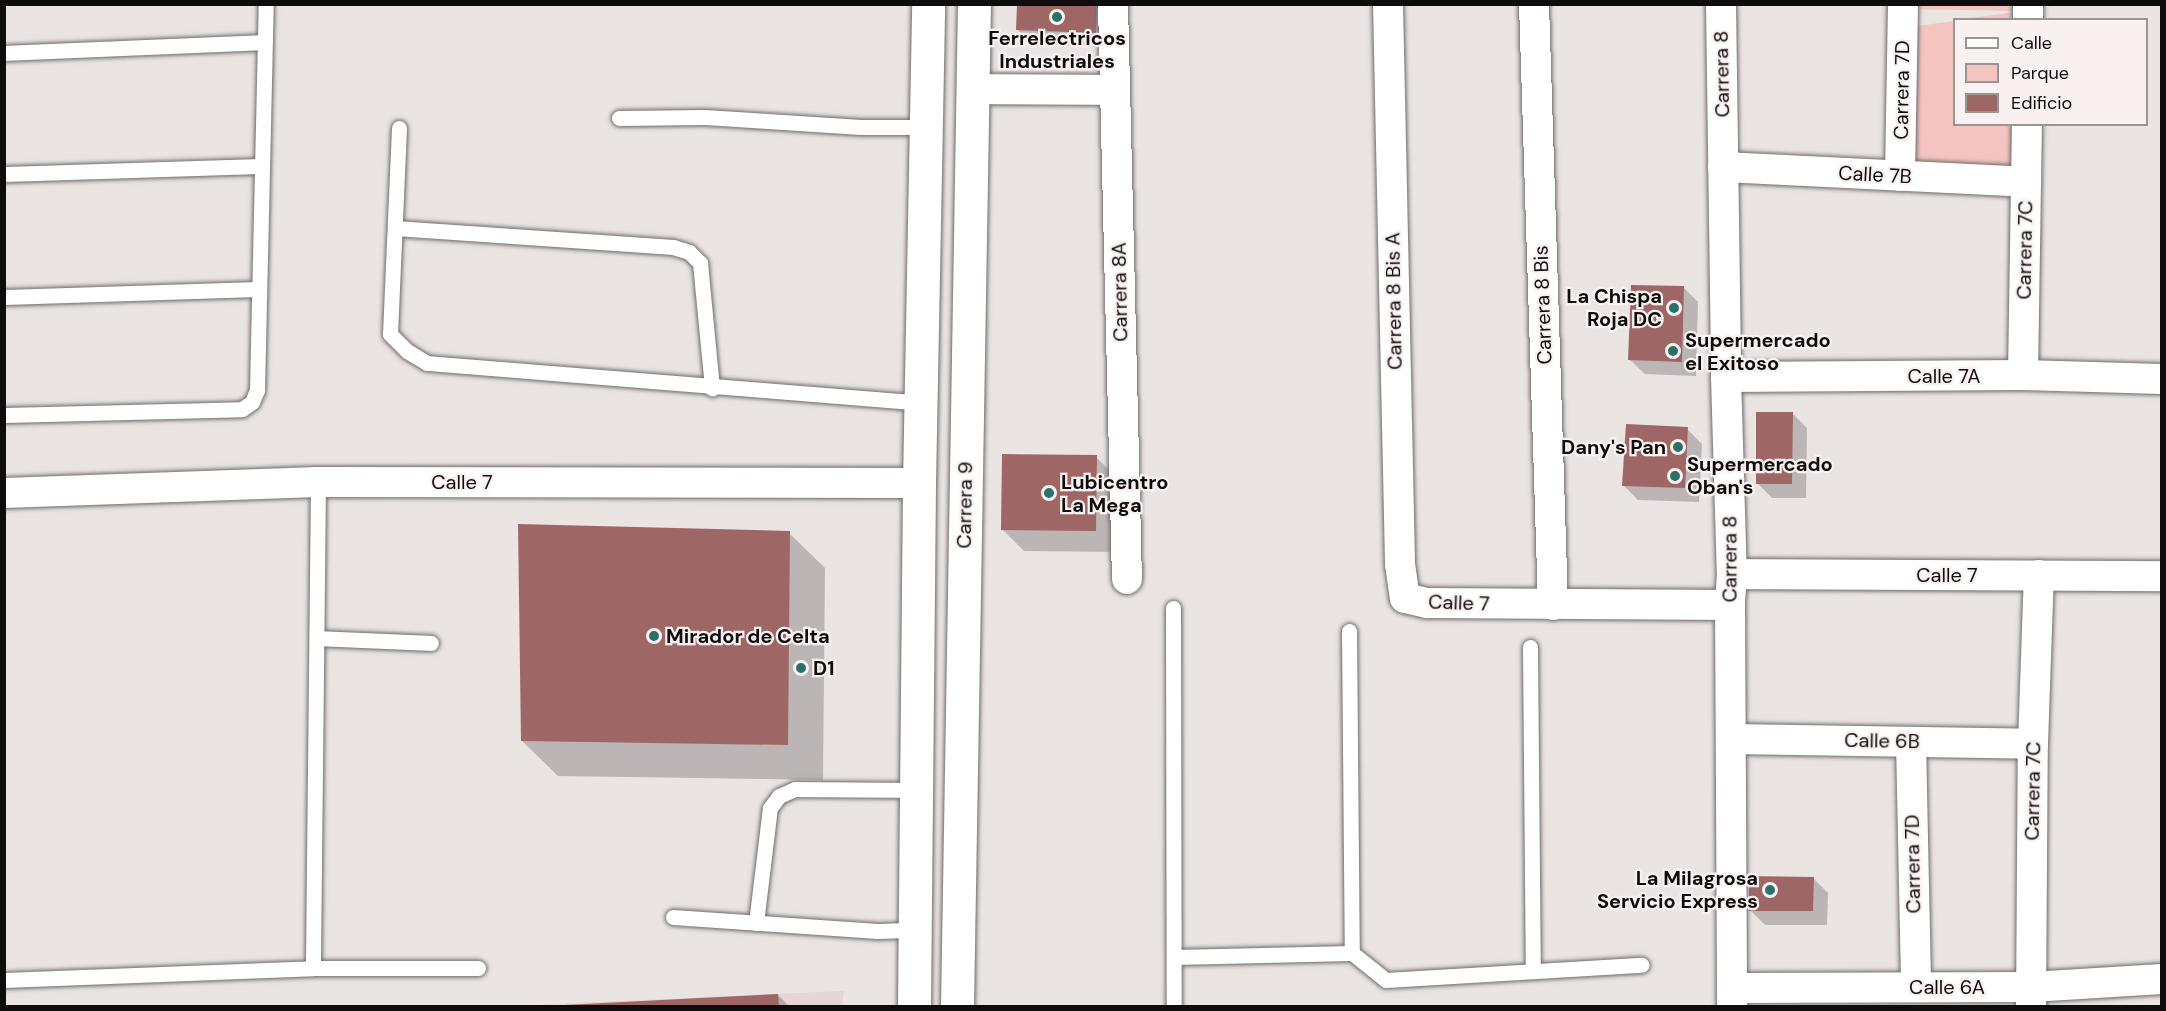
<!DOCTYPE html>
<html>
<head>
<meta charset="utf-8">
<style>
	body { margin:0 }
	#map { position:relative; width:2166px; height:1011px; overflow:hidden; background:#eae4e3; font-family:"DM Sans",sans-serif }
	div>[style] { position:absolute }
	.built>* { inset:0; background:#e5d5d4 }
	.green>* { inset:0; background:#f4c4c1 }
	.shadow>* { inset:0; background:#0003 }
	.building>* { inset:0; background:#9e6765 }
	.roads { filter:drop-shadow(0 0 2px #716b6b) drop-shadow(0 0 2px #716b6b) }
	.lane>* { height:15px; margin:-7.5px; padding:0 7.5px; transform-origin:7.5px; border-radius:7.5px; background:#fff }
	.street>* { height:30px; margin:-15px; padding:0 15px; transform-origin:15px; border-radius:15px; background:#fff }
	.primary>* { height:33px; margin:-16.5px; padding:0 16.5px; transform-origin:16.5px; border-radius:16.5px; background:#fff }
	.dots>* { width:16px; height:16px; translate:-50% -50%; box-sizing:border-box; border:3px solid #f8f1f0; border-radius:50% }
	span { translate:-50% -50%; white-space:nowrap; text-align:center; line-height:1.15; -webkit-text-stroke:4.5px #f8f1f0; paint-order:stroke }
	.poi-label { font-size:20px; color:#0e0c0c; font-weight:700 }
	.right { translate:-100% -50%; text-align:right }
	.left { translate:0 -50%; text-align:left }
	.street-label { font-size:20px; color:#0e0c0c }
	.frame { position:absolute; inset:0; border:6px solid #0e0c0c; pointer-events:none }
	.legend { position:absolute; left:1953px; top:18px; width:195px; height:108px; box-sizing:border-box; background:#f8f1f0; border:2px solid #9a9595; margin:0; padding:8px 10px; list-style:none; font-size:18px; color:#0e0c0c }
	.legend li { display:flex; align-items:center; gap:12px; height:30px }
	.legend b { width:30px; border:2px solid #9a9595 }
</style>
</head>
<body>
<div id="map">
	<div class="built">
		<i style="clip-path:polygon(844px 991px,842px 1006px,509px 1006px,778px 994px)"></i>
	</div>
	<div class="green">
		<i style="clip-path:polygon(1903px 4px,2027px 5px,2028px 19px,1964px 19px,2022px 11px,1903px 9px)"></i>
		<i style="clip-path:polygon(1954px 21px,1954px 124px,2027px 125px,2026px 182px,1901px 176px,1903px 28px)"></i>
	</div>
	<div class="shadow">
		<i style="clip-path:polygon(1019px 4px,1103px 4px,1110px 47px,1032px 44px,1018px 30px)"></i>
		<i style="clip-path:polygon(1683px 287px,1698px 302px,1696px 376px,1645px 374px,1630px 360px)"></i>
		<i style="clip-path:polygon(1792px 413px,1807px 428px,1806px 498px,1772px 498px,1757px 483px)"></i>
		<i style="clip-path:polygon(1687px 429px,1702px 444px,1699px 502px,1638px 500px,1624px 486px)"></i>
		<i style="clip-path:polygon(1096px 457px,1117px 478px,1117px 552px,1024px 551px,1003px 530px)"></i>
		<i style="clip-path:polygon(789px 533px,825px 568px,823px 780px,558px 776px,522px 741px)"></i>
		<i style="clip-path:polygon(1813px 878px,1828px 893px,1827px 925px,1765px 925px,1750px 910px)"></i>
		<i style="clip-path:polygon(778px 995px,789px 1006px,558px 1006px)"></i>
	</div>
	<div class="building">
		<i style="clip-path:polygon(1017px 4px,1097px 4px,1096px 33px,1016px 30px)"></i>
		<i style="clip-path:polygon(1631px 285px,1684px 286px,1682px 362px,1628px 360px)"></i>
		<i style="clip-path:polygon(1756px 412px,1793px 412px,1792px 484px,1756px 484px)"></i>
		<i style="clip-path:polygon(1626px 424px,1688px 427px,1685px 488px,1622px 486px)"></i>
		<i style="clip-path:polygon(1002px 454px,1097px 455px,1096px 531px,1001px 530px)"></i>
		<i style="clip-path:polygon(518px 524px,790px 531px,788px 745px,521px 741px)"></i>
		<i style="clip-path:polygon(1749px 876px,1814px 877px,1813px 911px,1749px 911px)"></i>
		<i style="clip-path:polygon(778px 994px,779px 1006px,564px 1006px,564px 1005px)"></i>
	</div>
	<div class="roads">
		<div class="lane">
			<i style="left:4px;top:53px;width:261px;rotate:-2.4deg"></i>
			<i style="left:619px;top:118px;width:86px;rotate:-0.7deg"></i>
			<i style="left:705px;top:117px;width:156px;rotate:3.7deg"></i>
			<i style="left:861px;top:127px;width:65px"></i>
			<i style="left:399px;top:128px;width:206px;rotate:92.5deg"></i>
			<i style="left:390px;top:334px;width:24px;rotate:45deg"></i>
			<i style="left:407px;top:351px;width:23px;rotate:31deg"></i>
			<i style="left:427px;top:363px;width:495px;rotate:4.6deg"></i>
			<i style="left:4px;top:174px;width:257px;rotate:-1.8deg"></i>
			<i style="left:395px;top:228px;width:279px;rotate:3.9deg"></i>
			<i style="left:673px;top:247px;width:17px;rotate:17deg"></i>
			<i style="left:689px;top:252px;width:16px;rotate:45deg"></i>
			<i style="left:700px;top:263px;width:126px;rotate:84.5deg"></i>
			<i style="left:4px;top:297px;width:254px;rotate:-1.8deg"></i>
			<i style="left:4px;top:415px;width:238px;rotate:-1.4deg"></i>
			<i style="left:242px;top:409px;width:12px;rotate:-35deg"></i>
			<i style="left:252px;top:402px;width:13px;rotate:-67deg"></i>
			<i style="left:257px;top:390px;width:386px;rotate:-88.7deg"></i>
			<i style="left:318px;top:482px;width:486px;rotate:90.6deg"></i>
			<i style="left:313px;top:968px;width:165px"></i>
			<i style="left:1173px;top:608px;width:398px;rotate:89.9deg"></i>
			<i style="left:1349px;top:631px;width:322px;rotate:89.5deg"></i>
			<i style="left:317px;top:638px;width:114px;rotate:2.5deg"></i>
			<i style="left:1530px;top:647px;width:324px;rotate:89.5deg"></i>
			<i style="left:673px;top:917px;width:205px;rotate:3.9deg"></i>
			<i style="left:878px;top:931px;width:36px;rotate:-2deg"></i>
			<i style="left:756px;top:923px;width:116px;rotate:-83.1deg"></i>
			<i style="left:770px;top:808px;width:15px;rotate:-53deg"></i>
			<i style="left:779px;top:796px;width:17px;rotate:-24deg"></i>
			<i style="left:795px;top:789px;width:121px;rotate:0.5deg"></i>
			<i style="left:1174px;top:957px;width:178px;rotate:-1.3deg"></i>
			<i style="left:1352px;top:953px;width:43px;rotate:38.5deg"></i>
			<i style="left:1386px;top:980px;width:256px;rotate:-3.4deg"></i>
			<i style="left:4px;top:980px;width:309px;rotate:-2.2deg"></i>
		</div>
		<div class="street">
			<i style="left:1113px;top:4px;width:575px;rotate:88.61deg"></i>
			<i style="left:1388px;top:4px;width:560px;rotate:88.77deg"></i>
			<i style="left:1400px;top:564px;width:34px;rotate:82deg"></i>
			<i style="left:1405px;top:598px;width:23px;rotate:13deg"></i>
			<i style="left:1427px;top:603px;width:303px;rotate:0.4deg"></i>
			<i style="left:1534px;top:4px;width:601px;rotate:88.19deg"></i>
			<i style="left:1721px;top:4px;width:373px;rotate:89.2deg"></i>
			<i style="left:1726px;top:377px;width:197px;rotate:88.3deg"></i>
			<i style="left:1732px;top:574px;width:31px;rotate:94deg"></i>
			<i style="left:1730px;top:605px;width:401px;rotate:89.7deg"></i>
			<i style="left:2028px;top:20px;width:16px;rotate:-90deg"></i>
			<i style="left:972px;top:89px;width:143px;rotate:0.4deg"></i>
			<i style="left:1723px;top:167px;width:303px;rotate:2.8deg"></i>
			<i style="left:1900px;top:176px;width:172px;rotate:-89deg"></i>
			<i style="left:2023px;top:375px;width:251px;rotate:-89.1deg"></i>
			<i style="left:1726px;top:377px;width:297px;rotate:-0.4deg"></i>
			<i style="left:2023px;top:375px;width:139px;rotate:1.6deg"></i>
			<i style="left:4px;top:493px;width:314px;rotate:-2deg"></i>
			<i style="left:318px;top:482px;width:601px;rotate:0.1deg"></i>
			<i style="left:1732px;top:574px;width:430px;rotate:0.3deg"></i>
			<i style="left:1731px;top:739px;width:302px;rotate:0.9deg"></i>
			<i style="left:1911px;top:742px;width:245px;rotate:88.8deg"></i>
			<i style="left:1732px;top:988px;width:299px;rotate:-0.2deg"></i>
			<i style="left:2031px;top:987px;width:131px;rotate:-3.5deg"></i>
			<i style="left:2031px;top:1006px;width:262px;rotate:-89.6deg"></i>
			<i style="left:2033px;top:744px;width:169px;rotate:-88deg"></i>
		</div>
		<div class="primary">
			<i style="left:914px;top:1006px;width:523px;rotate:-89.45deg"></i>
			<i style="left:919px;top:483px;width:479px;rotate:-88.9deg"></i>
			<i style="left:957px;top:1006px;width:1002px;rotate:-89.03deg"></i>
		</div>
	</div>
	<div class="dots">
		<i style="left:1057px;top:17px;background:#2a7167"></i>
		<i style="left:1674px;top:308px;background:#2a7167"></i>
		<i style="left:1673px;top:351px;background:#2a7167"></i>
		<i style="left:1678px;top:447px;background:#2a7167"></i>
		<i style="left:1675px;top:476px;background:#2a7167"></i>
		<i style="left:1049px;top:493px;background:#2a7167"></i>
		<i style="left:654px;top:636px;background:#2a7167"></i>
		<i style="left:801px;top:668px;background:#2a7167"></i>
		<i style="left:1770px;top:890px;background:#2a7167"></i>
	</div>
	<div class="poi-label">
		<span style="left:1057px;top:50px">Ferrelectricos<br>Industriales</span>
		<span class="right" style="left:1662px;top:308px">La Chispa<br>Roja DC</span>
		<span class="left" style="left:1685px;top:352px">Supermercado<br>el Exitoso</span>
		<span class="right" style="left:1666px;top:447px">Dany's Pan</span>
		<span class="left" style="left:1687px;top:476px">Supermercado<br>Oban's</span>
		<span class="left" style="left:1061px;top:494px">Lubicentro<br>La Mega</span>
		<span class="left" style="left:666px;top:636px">Mirador de Celta</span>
		<span class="left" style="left:813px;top:668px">D1</span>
		<span class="right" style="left:1758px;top:890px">La Milagrosa<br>Servicio Express</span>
	</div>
	<div class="street-label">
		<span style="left:1722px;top:74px;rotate:-91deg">Carrera 8</span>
		<span style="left:1902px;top:90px;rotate:-89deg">Carrera 7D</span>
		<span style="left:1875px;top:175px;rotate:3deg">Calle 7B</span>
		<span style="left:2025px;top:250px;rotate:-89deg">Carrera 7C</span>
		<span style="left:1120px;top:292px;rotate:-91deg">Carrera 8A</span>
		<span style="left:1394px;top:301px;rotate:-91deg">Carrera 8 Bis A</span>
		<span style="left:1543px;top:305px;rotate:-92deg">Carrera 8 Bis</span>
		<span style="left:1944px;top:376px">Calle 7A</span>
		<span style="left:462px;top:482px">Calle 7</span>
		<span style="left:965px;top:505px;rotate:-89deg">Carrera 9</span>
		<span style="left:1730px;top:559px;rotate:-90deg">Carrera 8</span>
		<span style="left:1947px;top:575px">Calle 7</span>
		<span style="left:1459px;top:603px;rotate:2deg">Calle 7</span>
		<span style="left:1882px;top:741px;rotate:1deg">Calle 6B</span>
		<span style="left:2033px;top:791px;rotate:-89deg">Carrera 7C</span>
		<span style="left:1913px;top:864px;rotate:-91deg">Carrera 7D</span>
		<span style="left:1947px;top:987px">Calle 6A</span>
	</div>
	<div class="frame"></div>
	<ul class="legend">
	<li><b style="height:8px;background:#fff"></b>Calle</li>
	<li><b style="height:16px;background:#f4c4c1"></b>Parque</li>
	<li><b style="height:16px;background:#9e6765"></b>Edificio</li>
	</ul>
</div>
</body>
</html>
